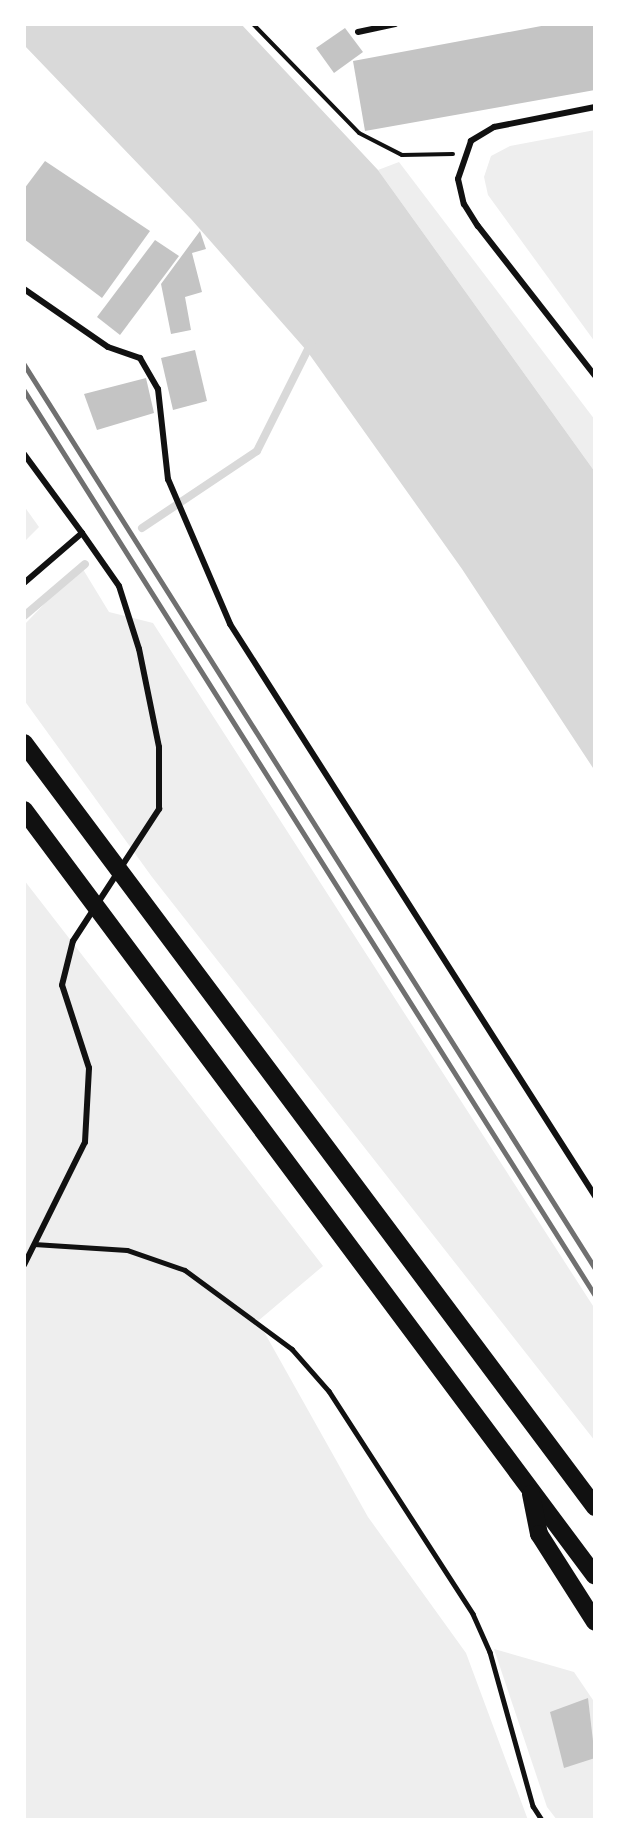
<!DOCTYPE html>
<html>
<head>
<meta charset="utf-8">
<style>
	body { margin:0 }
	#map { position:relative; width:619px; height:1844px; overflow:hidden; background:#fff; font-family:Barlow,sans-serif }
	div>[style] { position:absolute }
	.green>* { inset:0; background:#eee }
	.water>* { inset:0; background:#d9d9d9 }
	.stream>* { height:8px; margin:-4px; padding:0 4px; transform-origin:4px; border-radius:4px; background:#d9d9d9 }
	.building>* { inset:0; background:#c4c4c4 }
	.path>* { height:4px; margin:-2px; padding:0 2px; transform-origin:2px; border-radius:2px; background:#111 }
	.service>* { height:4.5px; margin:-2.25px; padding:0 2.25px; transform-origin:2.25px; border-radius:2.25px; background:#111 }
	.minor>* { height:6px; margin:-3px; padding:0 3px; transform-origin:3px; border-radius:3px; background:#111 }
	.motorway>* { height:18px; margin:-9px; padding:0 9px; transform-origin:9px; border-radius:9px; background:#111 }
	.rail>* { height:4.5px; margin:-2.25px; padding:0 2.25px; transform-origin:2.25px; border-radius:2.25px; background:#707070 }
	span { translate:-50% -50%; white-space:nowrap; text-align:center; line-height:1.15; -webkit-text-stroke:4.5px #fff; paint-order:stroke }
	.frame { position:absolute; inset:0; border:26px solid #fff; pointer-events:none }
</style>
</head>
<body>
<div id="map">
	<div class="green">
		<i style="clip-path:polygon(595px 130px,595px 342px,488px 195px,484px 177px,491px 156px,510px 146px)"></i>
		<i style="clip-path:polygon(399px 162px,595px 420px,595px 472px,378px 170px)"></i>
		<i style="clip-path:polygon(24px 506px,39px 527px,24px 542px)"></i>
		<i style="clip-path:polygon(81px 566px,109px 612px,153px 623px,595px 1309px,595px 1441px,152px 877px,24px 700px,24px 625px)"></i>
		<i style="clip-path:polygon(24px 880px,323px 1266px,258px 1321px,368px 1517px,466px 1653px,528px 1820px,24px 1820px)"></i>
		<i style="clip-path:polygon(494px 1649px,574px 1672px,595px 1703px,595px 1820px,557px 1820px,547px 1807px)"></i>
	</div>
	<div class="water">
		<i style="clip-path:polygon(24px 24px,241px 24px,378px 170px,595px 472px,595px 771px,462px 569px,307px 351px,191px 219px,24px 45px)"></i>
	</div>
	<div class="stream">
		<i style="left:142px;top:528px;width:138px;rotate:-33.8deg"></i>
		<i style="left:257px;top:451px;width:121px;rotate:-63.4deg"></i>
		<i style="left:24px;top:616px;width:80px;rotate:-40.4deg"></i>
	</div>
	<div class="building">
		<i style="clip-path:polygon(552px 24px,595px 24px,595px 90px,365px 131px,353px 61px)"></i>
		<i style="clip-path:polygon(345px 28px,363px 52px,334px 73px,316px 48px)"></i>
		<i style="clip-path:polygon(45px 161px,150px 231px,102px 298px,24px 239px,24px 189px)"></i>
		<i style="clip-path:polygon(200px 231px,206px 249px,192px 253px,202px 292px,185px 297px,191px 330px,171px 334px,161px 284px)"></i>
		<i style="clip-path:polygon(155px 240px,179px 256px,120px 335px,97px 317px)"></i>
		<i style="clip-path:polygon(195px 350px,207px 401px,173px 410px,161px 358px)"></i>
		<i style="clip-path:polygon(146px 378px,154px 413px,97px 430px,84px 394px)"></i>
		<i style="clip-path:polygon(588px 1698px,595px 1758px,564px 1768px,550px 1712px)"></i>
	</div>
	<div class="path">
		<i style="left:253px;top:24px;width:152px;rotate:45.8deg"></i>
		<i style="left:359px;top:133px;width:48px;rotate:27.1deg"></i>
		<i style="left:402px;top:155px;width:51px;rotate:-1.1deg"></i>
	</div>
	<div class="service">
		<i style="left:34px;top:1244px;width:93px;rotate:3.7deg"></i>
		<i style="left:127px;top:1250px;width:61px;rotate:19deg"></i>
		<i style="left:185px;top:1270px;width:133px;rotate:36.4deg"></i>
		<i style="left:292px;top:1349px;width:56px;rotate:48.6deg"></i>
		<i style="left:329px;top:1391px;width:265px;rotate:57.1deg"></i>
		<i style="left:473px;top:1614px;width:42px;rotate:65.9deg"></i>
		<i style="left:490px;top:1652px;width:160px;rotate:74.4deg"></i>
		<i style="left:533px;top:1806px;width:17px;rotate:57deg"></i>
	</div>
	<div class="minor">
		<i style="left:358px;top:32px;width:38px;rotate:-12deg"></i>
		<i style="left:595px;top:107px;width:103px;rotate:168.8deg"></i>
		<i style="left:494px;top:127px;width:27px;rotate:149deg"></i>
		<i style="left:471px;top:141px;width:40px;rotate:108.9deg"></i>
		<i style="left:458px;top:179px;width:26px;rotate:77deg"></i>
		<i style="left:464px;top:204px;width:26px;rotate:58deg"></i>
		<i style="left:478px;top:226px;width:190px;rotate:52deg"></i>
		<i style="left:24px;top:289px;width:102px;rotate:34.6deg"></i>
		<i style="left:108px;top:347px;width:34px;rotate:19deg"></i>
		<i style="left:140px;top:358px;width:36px;rotate:60deg"></i>
		<i style="left:158px;top:389px;width:91px;rotate:83.7deg"></i>
		<i style="left:168px;top:479px;width:158px;rotate:66.8deg"></i>
		<i style="left:230px;top:624px;width:679px;rotate:57.46deg"></i>
		<i style="left:24px;top:454px;width:98px;rotate:53.7deg"></i>
		<i style="left:82px;top:533px;width:77px;rotate:139.2deg"></i>
		<i style="left:24px;top:1265px;width:137px;rotate:-63.6deg"></i>
		<i style="left:85px;top:1142px;width:74px;rotate:-86.9deg"></i>
		<i style="left:89px;top:1068px;width:87px;rotate:-108deg"></i>
		<i style="left:62px;top:985px;width:45px;rotate:-76deg"></i>
		<i style="left:73px;top:941px;width:158px;rotate:-56.9deg"></i>
		<i style="left:159px;top:809px;width:62px;rotate:-90deg"></i>
		<i style="left:159px;top:747px;width:100px;rotate:-101.5deg"></i>
		<i style="left:139px;top:649px;width:66px;rotate:-107.6deg"></i>
		<i style="left:119px;top:586px;width:65px;rotate:-124.9deg"></i>
	</div>
	<div class="motorway">
		<i style="left:24px;top:743px;width:954px;rotate:53.23deg"></i>
		<i style="left:24px;top:810px;width:955px;rotate:53.3deg"></i>
		<i style="left:531px;top:1494px;width:41px;rotate:78.7deg"></i>
		<i style="left:539px;top:1534px;width:104px;rotate:57.5deg"></i>
	</div>
	<div class="rail">
		<i style="left:24px;top:364px;width:1069px;rotate:57.72deg"></i>
		<i style="left:24px;top:390px;width:1070px;rotate:57.75deg"></i>
	</div>
	<div class="frame"></div>
</div>
</body>
</html>
